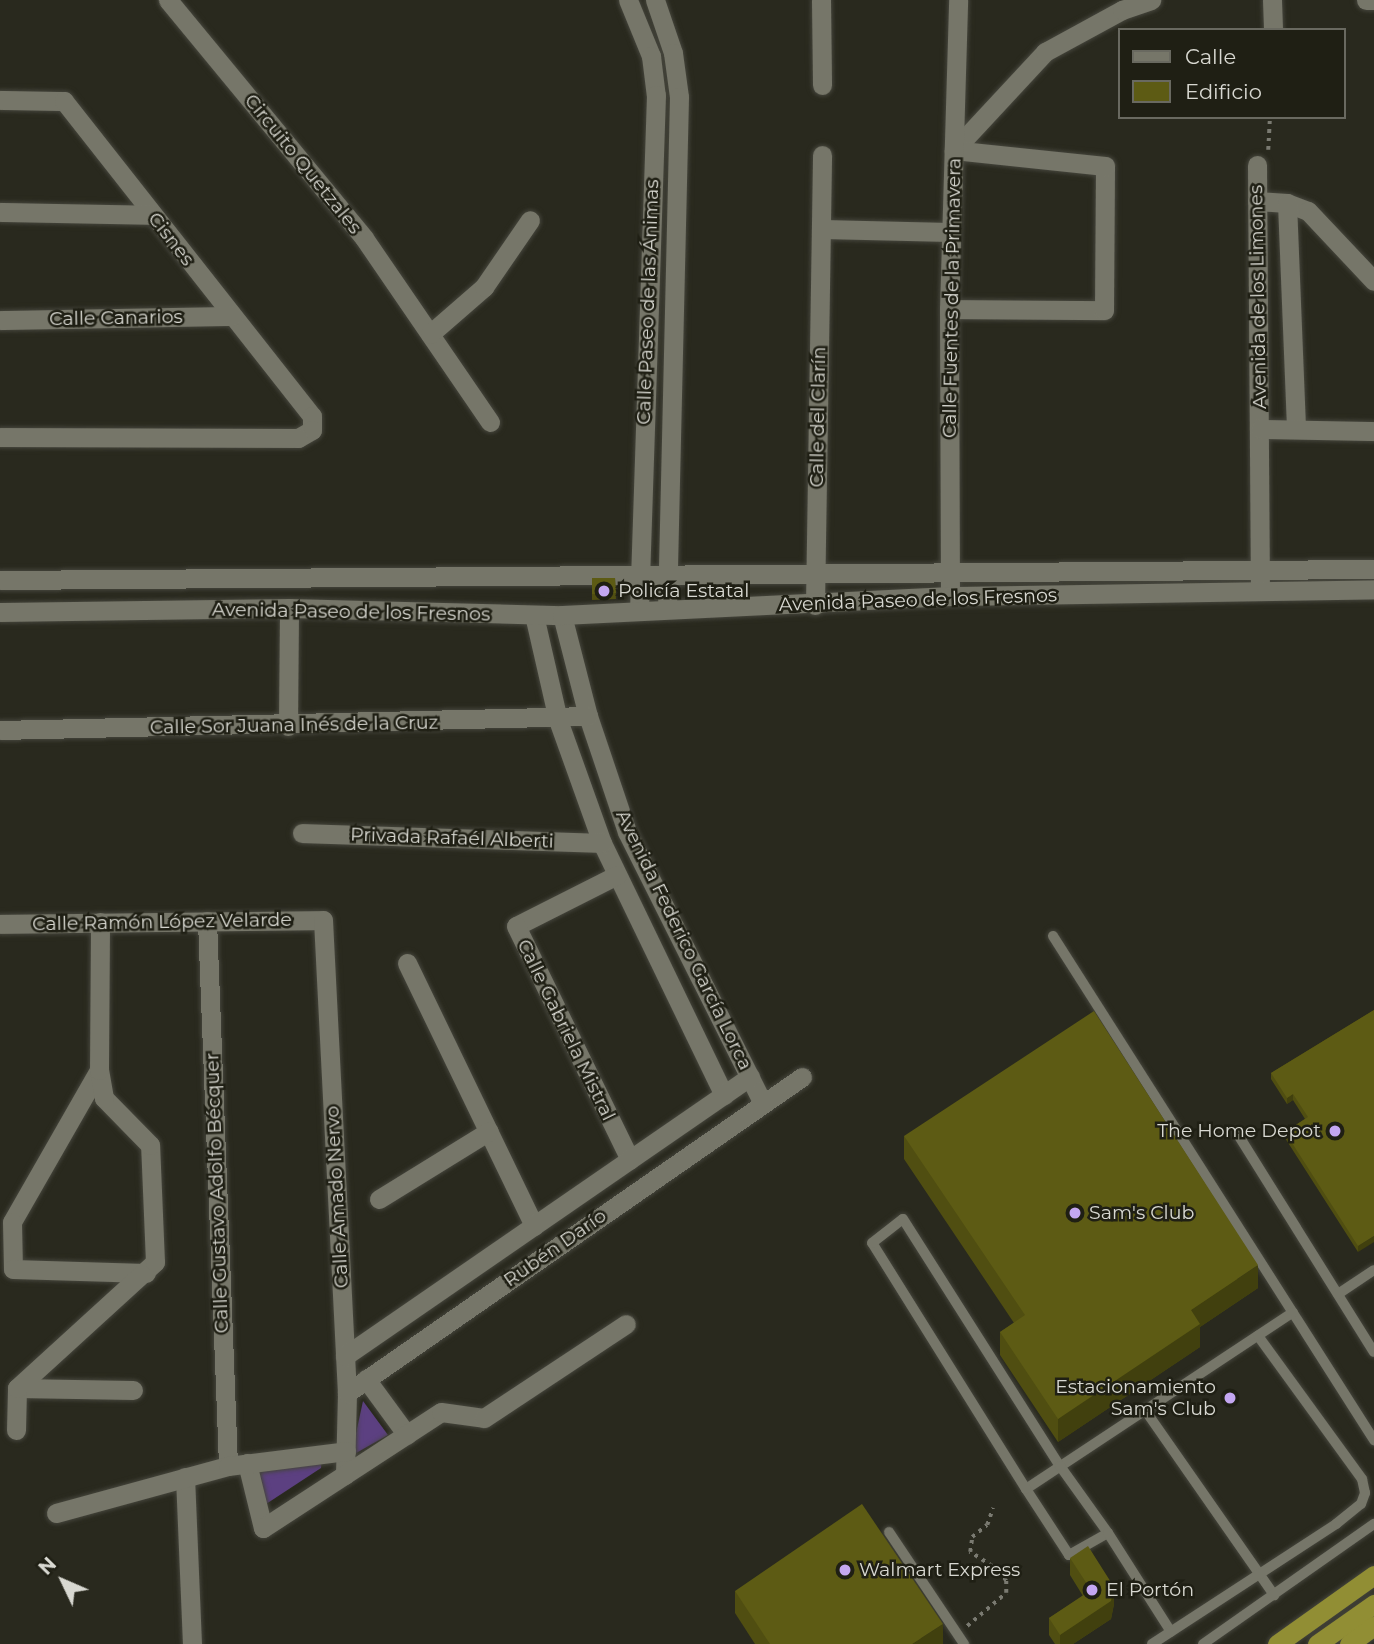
<!DOCTYPE html>
<html>
<head>
<meta charset="utf-8">
<style>
	body { margin:0 }
	#map { position:relative; width:1374px; height:1644px; overflow:hidden; background:#29291e; font-family:Montserrat,sans-serif }
	div>[style] { position:absolute }
	.green>* { inset:0; background:#5c4081 }
	.path>* { height:3.5px; margin-top:-1.75px; transform-origin:0; background:repeating-linear-gradient(90deg,#7a7a71 0 3.5px,transparent 0 8.5px) }
	.roads { filter:drop-shadow(0 0 2px #45453c) drop-shadow(0 0 2px #45453c) }
	.service>* { height:10px; margin:-5px; padding:0 5px; transform-origin:5px; border-radius:5px; background:#767669 }
	.minor>* { height:19px; margin:-9.5px; padding:0 9.5px; transform-origin:9.5px; border-radius:9.5px; background:#767669 }
	.tertiary>* { height:19px; margin:-9.5px; padding:0 9.5px; transform-origin:9.5px; border-radius:9.5px; background:#767669 }
	.trunk>* { height:19px; margin:-9.5px; padding:0 9.5px; transform-origin:9.5px; border-radius:9.5px; background:#918e34 }
	.wall>* { inset:0; background:#504e11 }
	.shaded-wall>* { inset:0; background:#41400e }
	.building>* { inset:0; background:#5d5b14 }
	.dots>* { width:19px; height:19px; translate:-50% -50%; box-sizing:border-box; border:4px solid #1f1f14; border-radius:50% }
	span { translate:-50% -50%; white-space:nowrap; text-align:center; line-height:1.15; -webkit-text-stroke:5px #1f1f14; paint-order:stroke }
	.street-label { font-size:19px; color:#d8d8d1 }
	.poi-label { font-size:19px; color:#d8d8d1 }
	.left { translate:0 -50%; text-align:left }
	.right { translate:-100% -50%; text-align:right }
	.legend { position:absolute; left:1118px; top:28px; width:228px; height:91px; box-sizing:border-box; background:#1f1f14; border:2px solid #696960; margin:0; padding:9px 12px; list-style:none; font-size:21px; color:#d8d8d1 }
	.legend li { display:flex; align-items:center; gap:14px; height:35px }
	.legend b { width:35px; border:2px solid #696960 }
	.north { position:absolute; left:28px; top:1546px; width:70px; height:70px; -webkit-text-stroke:5px #1f1f14; paint-order:stroke; rotate:314deg; font-size:19px; font-weight:700; line-height:28px; text-align:center; color:#d8d8d1 }
	.north::after { content:''; display:block; margin:auto; width:24px; height:32px; background:#d8d8d1; clip-path:polygon(50% 0,100% 100%,50% 72%,0 100%) }
</style>
</head>
<body>
<div id="map">
	<div class="green">
		<i style="clip-path:polygon(363px 1401px,388px 1435px,351px 1456px)"></i>
		<i style="clip-path:polygon(322px 1457px,321px 1468px,260px 1508px,253px 1469px)"></i>
	</div>
	<div class="path">
		<i style="left:1268px;top:150px;width:33px;rotate:-87deg"></i>
		<i style="left:967px;top:1626px;width:51px;rotate:-40.2deg"></i>
		<i style="left:1006px;top:1593px;width:12px;rotate:-90deg"></i>
		<i style="left:1006px;top:1581px;width:12px;rotate:-125deg"></i>
		<i style="left:999px;top:1571px;width:35px;rotate:-147deg"></i>
		<i style="left:970px;top:1552px;width:15px;rotate:-82deg"></i>
		<i style="left:972px;top:1537px;width:19px;rotate:-39deg"></i>
		<i style="left:987px;top:1525px;width:18px;rotate:-71deg"></i>
	</div>
	<div class="roads">
		<div class="service">
			<i style="left:1053px;top:936px;width:598px;rotate:57.51deg"></i>
			<i style="left:1237px;top:1133px;width:258px;rotate:58deg"></i>
			<i style="left:1338px;top:1294px;width:43px;rotate:-33.7deg"></i>
			<i style="left:1145px;top:1410px;width:226px;rotate:55.1deg"></i>
			<i style="left:1026px;top:1489px;width:320px;rotate:-33.5deg"></i>
			<i style="left:889px;top:1532px;width:135px;rotate:56.2deg"></i>
			<i style="left:1108px;top:1533px;width:45px;rotate:150.6deg"></i>
			<i style="left:1069px;top:1555px;width:79px;rotate:-123.1deg"></i>
			<i style="left:1026px;top:1489px;width:290px;rotate:-122deg"></i>
			<i style="left:872px;top:1243px;width:39px;rotate:-38deg"></i>
			<i style="left:903px;top:1219px;width:293px;rotate:57.6deg"></i>
			<i style="left:1060px;top:1466px;width:82px;rotate:54.4deg"></i>
			<i style="left:1108px;top:1533px;width:117px;rotate:57.5deg"></i>
			<i style="left:1152px;top:1644px;width:220px;rotate:-33.1deg"></i>
			<i style="left:1336px;top:1524px;width:32px;rotate:-39deg"></i>
			<i style="left:1361px;top:1504px;width:12px;rotate:-70deg"></i>
			<i style="left:1365px;top:1493px;width:14px;rotate:-102deg"></i>
			<i style="left:1362px;top:1479px;width:177px;rotate:-126deg"></i>
			<i style="left:1203px;top:1644px;width:209px;rotate:-35.1deg"></i>
		</div>
		<div class="minor">
			<i style="left:168px;top:0;width:308px;rotate:50.5deg"></i>
			<i style="left:364px;top:238px;width:223px;rotate:55.6deg"></i>
			<i style="left:821px;top:0;width:85px;rotate:89.3deg"></i>
			<i style="left:1272px;top:0;width:30px;rotate:88deg"></i>
			<i style="left:1366px;top:0;width:8px"></i>
			<i style="left:0;top:100px;width:64px;rotate:0.9deg"></i>
			<i style="left:64px;top:101px;width:401px;rotate:51.8deg"></i>
			<i style="left:312px;top:416px;width:14px;rotate:90deg"></i>
			<i style="left:312px;top:430px;width:16px;rotate:150deg"></i>
			<i style="left:298px;top:438px;width:298px;rotate:-179.8deg"></i>
			<i style="left:954px;top:150px;width:134px;rotate:-47.1deg"></i>
			<i style="left:1045px;top:52px;width:88px;rotate:-28.6deg"></i>
			<i style="left:1122px;top:10px;width:31px;rotate:-19deg"></i>
			<i style="left:1257px;top:165px;width:425px;rotate:89.6deg"></i>
			<i style="left:1257px;top:201px;width:30px;rotate:4deg"></i>
			<i style="left:1287px;top:203px;width:22px;rotate:21deg"></i>
			<i style="left:1308px;top:211px;width:96px;rotate:46.7deg"></i>
			<i style="left:1287px;top:203px;width:226px;rotate:87.7deg"></i>
			<i style="left:0;top:212px;width:152px;rotate:1.1deg"></i>
			<i style="left:821px;top:229px;width:130px;rotate:1.3deg"></i>
			<i style="left:949px;top:309px;width:155px;rotate:0.4deg"></i>
			<i style="left:1104px;top:310px;width:144px;rotate:-89.6deg"></i>
			<i style="left:1105px;top:166px;width:152px;rotate:-174deg"></i>
			<i style="left:0;top:320px;width:232px;rotate:-1deg"></i>
			<i style="left:430px;top:334px;width:72px;rotate:-41deg"></i>
			<i style="left:484px;top:287px;width:81px;rotate:-55.5deg"></i>
			<i style="left:1260px;top:429px;width:114px;rotate:1deg"></i>
			<i style="left:950px;top:596px;width:287px;rotate:-90.2deg"></i>
			<i style="left:949px;top:309px;width:309px;rotate:-88.3deg"></i>
			<i style="left:815px;top:605px;width:450px;rotate:-89.1deg"></i>
			<i style="left:534px;top:615px;width:108px;rotate:77.1deg"></i>
			<i style="left:558px;top:720px;width:131px;rotate:70.3deg"></i>
			<i style="left:602px;top:843px;width:280px;rotate:64.2deg"></i>
			<i style="left:562px;top:615px;width:104px;rotate:75.6deg"></i>
			<i style="left:588px;top:716px;width:122px;rotate:71.4deg"></i>
			<i style="left:627px;top:832px;width:303px;rotate:63.4deg"></i>
			<i style="left:288px;top:726px;width:118px;rotate:-89.5deg"></i>
			<i style="left:0;top:730px;width:588px;rotate:-1.36deg"></i>
			<i style="left:302px;top:833px;width:300px;rotate:1.9deg"></i>
			<i style="left:617px;top:875px;width:113px;rotate:153.2deg"></i>
			<i style="left:516px;top:926px;width:260px;rotate:64deg"></i>
			<i style="left:207px;top:921px;width:545px;rotate:87.79deg"></i>
			<i style="left:0;top:924px;width:323px;rotate:-0.7deg"></i>
			<i style="left:323px;top:920px;width:474px;rotate:87.1deg"></i>
			<i style="left:347px;top:1393px;width:82px;rotate:91.4deg"></i>
			<i style="left:407px;top:963px;width:292px;rotate:64.2deg"></i>
			<i style="left:99px;top:1070px;width:175px;rotate:119.8deg"></i>
			<i style="left:12px;top:1222px;width:47px;rotate:88.8deg"></i>
			<i style="left:13px;top:1269px;width:133px;rotate:1.7deg"></i>
			<i style="left:379px;top:1199px;width:129px;rotate:-31.7deg"></i>
			<i style="left:345px;top:1356px;width:492px;rotate:-34.6deg"></i>
			<i style="left:366px;top:1379px;width:69px;rotate:53.8deg"></i>
			<i style="left:17px;top:1388px;width:116px;rotate:1deg"></i>
			<i style="left:347px;top:1393px;width:554px;rotate:-34.78deg"></i>
			<i style="left:16px;top:1430px;width:42px;rotate:-88.6deg"></i>
			<i style="left:17px;top:1388px;width:187px;rotate:-42.4deg"></i>
			<i style="left:155px;top:1262px;width:117px;rotate:-92.4deg"></i>
			<i style="left:150px;top:1145px;width:66px;rotate:-134.4deg"></i>
			<i style="left:104px;top:1098px;width:28px;rotate:-100deg"></i>
			<i style="left:99px;top:1070px;width:148px;rotate:-89.6deg"></i>
			<i style="left:247px;top:1463px;width:67px;rotate:76.2deg"></i>
			<i style="left:263px;top:1528px;width:212px;rotate:-33.1deg"></i>
			<i style="left:441px;top:1412px;width:43px;rotate:7.9deg"></i>
			<i style="left:484px;top:1418px;width:170px;rotate:-33.5deg"></i>
			<i style="left:185px;top:1477px;width:167px;rotate:87.6deg"></i>
			<i style="left:56px;top:1513px;width:178px;rotate:-15.3deg"></i>
			<i style="left:228px;top:1466px;width:119px;rotate:-7.2deg"></i>
		</div>
		<div class="tertiary">
			<i style="left:628px;top:0;width:61px;rotate:67.7deg"></i>
			<i style="left:651px;top:56px;width:39px;rotate:83deg"></i>
			<i style="left:656px;top:95px;width:515px;rotate:91.89deg"></i>
			<i style="left:655px;top:0;width:56px;rotate:71.2deg"></i>
			<i style="left:673px;top:53px;width:44px;rotate:82.2deg"></i>
			<i style="left:679px;top:97px;width:512px;rotate:91.34deg"></i>
			<i style="left:0;top:580px;width:1374px;rotate:-0.46deg"></i>
			<i style="left:0;top:612px;width:289px;rotate:-0.8deg"></i>
			<i style="left:289px;top:608px;width:273px;rotate:1.5deg"></i>
			<i style="left:562px;top:615px;width:388px;rotate:-2.8deg"></i>
			<i style="left:950px;top:596px;width:424px;rotate:-0.9deg"></i>
		</div>
		<div class="trunk">
			<i style="left:1277px;top:1644px;width:119px;rotate:-35.4deg"></i>
			<i style="left:1317px;top:1644px;width:70px;rotate:-35.1deg"></i>
			<i style="left:1349px;top:1644px;width:31px;rotate:-36deg"></i>
		</div>
	</div>
	<div class="wall">
		<i style="clip-path:polygon(592px 578px,615px 578px,616px 599px,592px 600px)"></i>
		<i style="clip-path:polygon(1374px 1010px,1358px 1252px,1285px 1138px,1285px 1132px,1305px 1119px,1293px 1100px,1287px 1104px,1271px 1079px,1271px 1073px)"></i>
		<i style="clip-path:polygon(904px 1136px,1258px 1288px,1200px 1327px,1200px 1347px,1058px 1442px,1000px 1355px,1000px 1332px,1014px 1323px,904px 1159px)"></i>
		<i style="clip-path:polygon(1070px 1558px,1114px 1604px,1111px 1619px,1073px 1644px,1055px 1644px,1049px 1635px,1049px 1618px,1083px 1596px,1070px 1575px)"></i>
		<i style="clip-path:polygon(735px 1591px,943px 1644px,755px 1644px,735px 1613px)"></i>
	</div>
	<div class="shaded-wall">
		<i style="clip-path:polygon(1293px 1094px,1293px 1100px,1287px 1104px,1287px 1098px)"></i>
		<i style="clip-path:polygon(1374px 1236px,1374px 1242px,1358px 1252px,1358px 1246px)"></i>
		<i style="clip-path:polygon(1258px 1265px,1258px 1288px,1200px 1327px,1200px 1347px,1058px 1442px,1058px 1419px,1191px 1310px)"></i>
		<i style="clip-path:polygon(1114px 1587px,1114px 1604px,1111px 1619px,1073px 1644px,1060px 1644px,1060px 1635px)"></i>
		<i style="clip-path:polygon(943px 1624px,943px 1644px,912px 1644px)"></i>
	</div>
	<div class="building">
		<i style="clip-path:polygon(592px 578px,615px 578px,616px 593px,592px 594px)"></i>
		<i style="clip-path:polygon(1374px 1010px,1374px 1236px,1358px 1246px,1285px 1132px,1308px 1117px,1293px 1094px,1287px 1098px,1271px 1073px)"></i>
		<i style="clip-path:polygon(1094px 1011px,1258px 1265px,1191px 1310px,1200px 1324px,1058px 1419px,1000px 1332px,1025px 1315px,904px 1136px)"></i>
		<i style="clip-path:polygon(862px 1504px,943px 1624px,912px 1644px,770px 1644px,735px 1591px)"></i>
		<i style="clip-path:polygon(1088px 1546px,1114px 1587px,1111px 1601px,1060px 1635px,1049px 1618px,1091px 1590px,1070px 1558px)"></i>
	</div>
	<div class="dots">
		<i style="left:604px;top:591px;background:#c4a7f1"></i>
		<i style="left:1335px;top:1131px;background:#c4a7f1"></i>
		<i style="left:1075px;top:1213px;background:#c4a7f1"></i>
		<i style="left:1230px;top:1398px;background:#c4a7f1"></i>
		<i style="left:845px;top:1570px;background:#c4a7f1"></i>
		<i style="left:1092px;top:1590px;background:#c4a7f1"></i>
	</div>
	<div class="street-label">
		<span style="left:303px;top:164px;rotate:51deg">Circuito Quetzales</span>
		<span style="left:171px;top:239px;rotate:52deg">Cisnes</span>
		<span style="left:1258px;top:297px;rotate:-91deg">Avenida de los Limones</span>
		<span style="left:952px;top:298px;rotate:-89deg">Calle Fuentes de la Primavera</span>
		<span style="left:648px;top:302px;rotate:-88deg">Calle Paseo de las Ánimas</span>
		<span style="left:116px;top:318px;rotate:-1deg">Calle Canarios</span>
		<span style="left:818px;top:417px;rotate:-89deg">Calle del Clarín</span>
		<span style="left:918px;top:600px;rotate:-2deg">Avenida Paseo de los Fresnos</span>
		<span style="left:351px;top:612px;rotate:1deg">Avenida Paseo de los Fresnos</span>
		<span style="left:294px;top:725px;rotate:-1deg">Calle Sor Juana Inés de la Cruz</span>
		<span style="left:452px;top:838px;rotate:2deg">Privada Rafaél Alberti</span>
		<span style="left:162px;top:922px;rotate:-1deg">Calle Ramón López Velarde</span>
		<span style="left:684px;top:940px;rotate:64deg">Avenida Federico García Lorca</span>
		<span style="left:566px;top:1030px;rotate:64deg">Calle Gabriela Mistral</span>
		<span style="left:217px;top:1193px;rotate:-92deg">Calle Gustavo Adolfo Bécquer</span>
		<span style="left:337px;top:1197px;rotate:-93deg">Calle Amado Nervo</span>
		<span style="left:555px;top:1248px;rotate:-35deg">Rubén Darío</span>
	</div>
	<div class="poi-label">
		<span class="left" style="left:618px;top:591px">Policía Estatal</span>
		<span class="right" style="left:1321px;top:1131px">The Home Depot</span>
		<span class="left" style="left:1089px;top:1213px">Sam's Club</span>
		<span class="right" style="left:1216px;top:1398px">Estacionamiento<br>Sam's Club</span>
		<span class="left" style="left:859px;top:1570px">Walmart Express</span>
		<span class="left" style="left:1106px;top:1590px">El Portón</span>
	</div>
	<ul class="legend">
	<li><b style="height:9px;background:#767669"></b>Calle</li>
	<li><b style="height:19px;background:#5d5b14"></b>Edificio</li>
	</ul>
	<div class="north">N</div>
</div>
</body>
</html>
